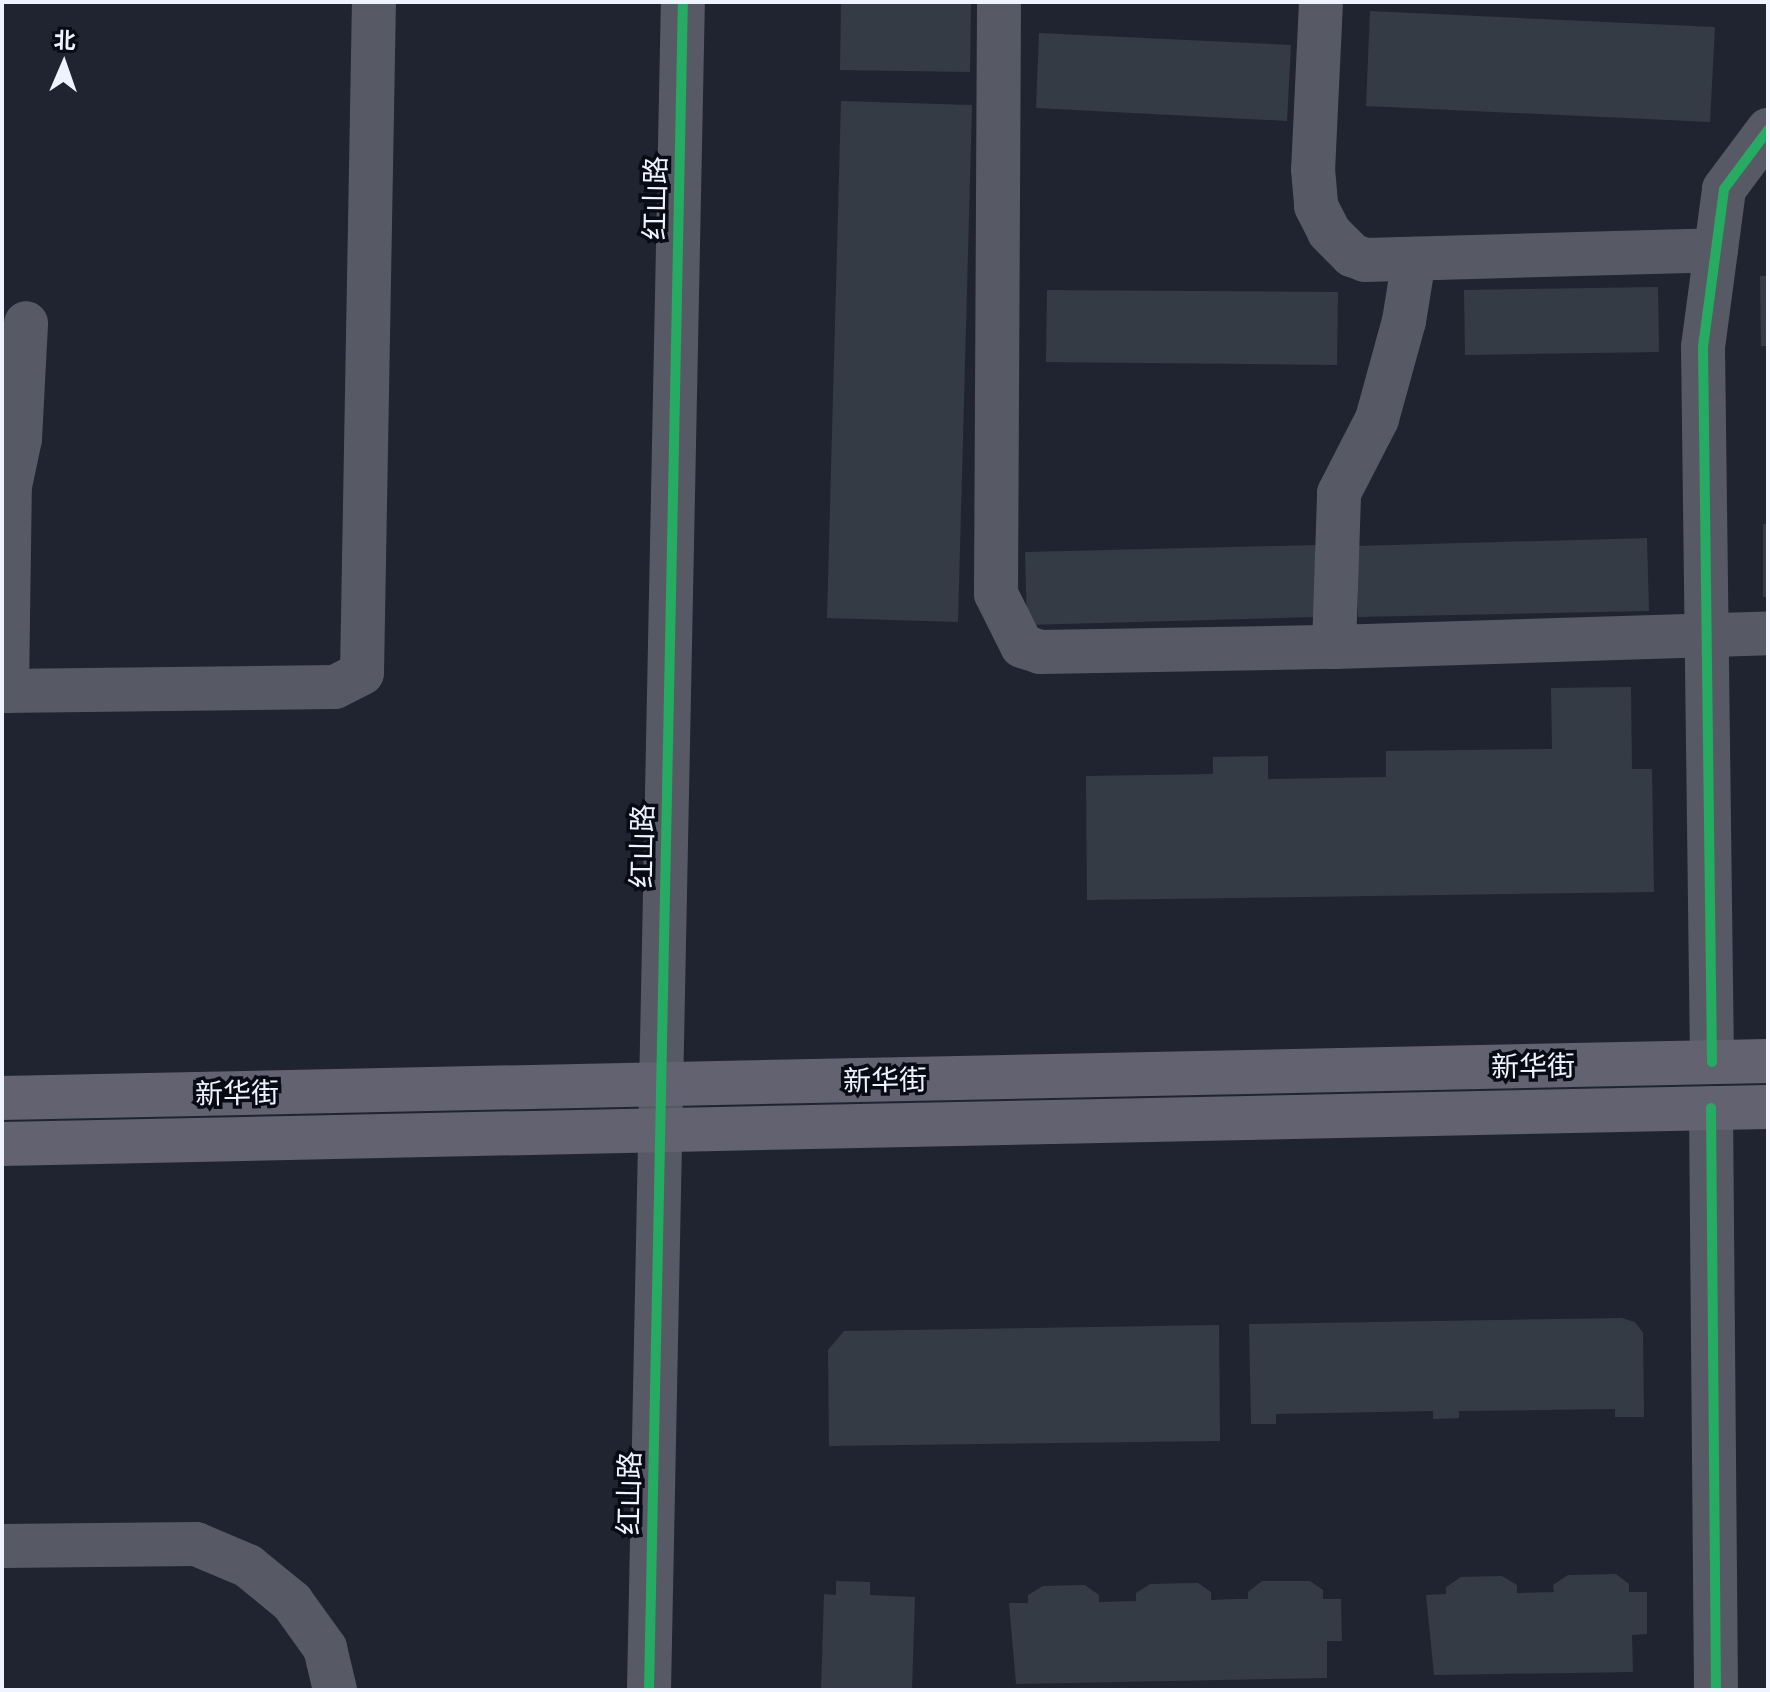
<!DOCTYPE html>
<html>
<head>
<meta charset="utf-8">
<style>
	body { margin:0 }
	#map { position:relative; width:1770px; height:1692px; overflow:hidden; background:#202430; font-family:"Golos Text","Noto Sans SC",sans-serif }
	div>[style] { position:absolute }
	.building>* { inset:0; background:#343b44 }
	.minor>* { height:44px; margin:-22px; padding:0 22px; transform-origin:22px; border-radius:22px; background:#575a64 }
	.major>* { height:44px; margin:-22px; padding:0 22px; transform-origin:22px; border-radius:22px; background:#626271 }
	.cycleway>* { height:10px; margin:-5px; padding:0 5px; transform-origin:5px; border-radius:5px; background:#26ab63 }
	span { translate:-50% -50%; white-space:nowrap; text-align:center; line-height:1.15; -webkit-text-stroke:7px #080a14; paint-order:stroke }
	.street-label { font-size:28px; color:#eff2ff }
	.frame { position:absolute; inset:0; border:4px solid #eff2ff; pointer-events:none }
	.north { position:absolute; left:24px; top:24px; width:80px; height:80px; -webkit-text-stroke:6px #080a14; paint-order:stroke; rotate:2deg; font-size:22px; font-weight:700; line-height:32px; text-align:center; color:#eff2ff }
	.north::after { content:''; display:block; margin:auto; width:28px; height:36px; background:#eff2ff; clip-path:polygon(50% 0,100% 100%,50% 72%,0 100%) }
</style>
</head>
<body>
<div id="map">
	<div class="building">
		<i style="clip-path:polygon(841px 2px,971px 2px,970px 72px,840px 70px)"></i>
		<i style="clip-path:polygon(1370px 11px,1715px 27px,1710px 122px,1366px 106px)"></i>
		<i style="clip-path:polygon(1039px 33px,1291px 45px,1287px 121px,1036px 108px)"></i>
		<i style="clip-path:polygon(841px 101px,972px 105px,958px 622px,827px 618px)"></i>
		<i style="clip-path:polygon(1760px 276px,1768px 276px,1768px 346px,1761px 346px)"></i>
		<i style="clip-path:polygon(1658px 287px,1659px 352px,1465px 355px,1464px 290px)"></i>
		<i style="clip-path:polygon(1047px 290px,1338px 292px,1337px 365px,1046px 362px)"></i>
		<i style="clip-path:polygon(1763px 524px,1768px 524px,1768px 597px,1763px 597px)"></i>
		<i style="clip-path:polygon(1647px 538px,1649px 611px,1358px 617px,1356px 546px)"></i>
		<i style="clip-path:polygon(1317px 545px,1318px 617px,1027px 625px,1025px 552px)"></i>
		<i style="clip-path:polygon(1631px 687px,1632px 769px,1652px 769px,1654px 892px,1087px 900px,1086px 776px,1213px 774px,1213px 757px,1268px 756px,1268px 779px,1386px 777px,1386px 751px,1552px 749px,1551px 688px)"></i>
		<i style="clip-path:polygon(1622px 1318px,1635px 1322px,1643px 1333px,1644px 1417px,1615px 1417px,1615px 1409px,1459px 1411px,1459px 1418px,1433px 1419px,1433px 1411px,1276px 1414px,1276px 1424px,1251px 1424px,1249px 1324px)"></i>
		<i style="clip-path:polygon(1219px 1325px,1220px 1441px,829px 1446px,828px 1350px,844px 1331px)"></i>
		<i style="clip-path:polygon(1616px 1574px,1629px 1584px,1629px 1592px,1647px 1592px,1647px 1634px,1632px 1635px,1633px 1672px,1434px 1675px,1426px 1595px,1446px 1594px,1446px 1587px,1461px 1577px,1502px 1576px,1517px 1585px,1517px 1593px,1554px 1592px,1553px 1585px,1568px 1575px)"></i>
		<i style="clip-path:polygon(836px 1581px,870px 1582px,870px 1595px,915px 1597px,912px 1690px,821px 1690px,824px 1594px,836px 1595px)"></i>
		<i style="clip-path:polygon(1262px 1581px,1310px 1581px,1323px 1590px,1323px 1599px,1341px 1599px,1342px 1641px,1327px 1641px,1327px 1678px,1016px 1684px,1009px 1603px,1028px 1603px,1028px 1595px,1043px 1586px,1085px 1585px,1099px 1595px,1099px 1602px,1136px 1601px,1136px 1593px,1150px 1584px,1198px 1583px,1211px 1592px,1211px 1600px,1237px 1599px,1248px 1599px,1248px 1592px)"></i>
	</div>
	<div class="minor">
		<i style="left:999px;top:2px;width:592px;rotate:90.29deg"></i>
		<i style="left:996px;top:594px;width:58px;rotate:63.4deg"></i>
		<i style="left:1022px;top:646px;width:19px;rotate:18deg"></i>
		<i style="left:1040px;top:652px;width:294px;rotate:-1deg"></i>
		<i style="left:1334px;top:647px;width:434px;rotate:-1.8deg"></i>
		<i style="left:1321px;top:2px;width:167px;rotate:92.7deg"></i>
		<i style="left:1313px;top:169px;width:37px;rotate:85deg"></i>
		<i style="left:1316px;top:206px;width:29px;rotate:63deg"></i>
		<i style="left:1329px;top:232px;width:33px;rotate:45deg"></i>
		<i style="left:1352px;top:255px;width:14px;rotate:21deg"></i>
		<i style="left:1365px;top:260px;width:351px;rotate:-1.6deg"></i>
		<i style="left:1334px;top:647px;width:154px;rotate:-88.1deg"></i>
		<i style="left:1339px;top:493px;width:83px;rotate:-62.8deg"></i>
		<i style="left:1377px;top:419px;width:102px;rotate:-74.6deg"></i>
		<i style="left:1404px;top:321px;width:63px;rotate:-80.8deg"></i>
		<i style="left:2px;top:691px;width:333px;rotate:-0.7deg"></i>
		<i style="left:335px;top:687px;width:30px;rotate:-27deg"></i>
		<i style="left:362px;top:673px;width:671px;rotate:-88.98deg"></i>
		<i style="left:7px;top:691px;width:205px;rotate:-89.2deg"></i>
		<i style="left:10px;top:486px;width:48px;rotate:-78deg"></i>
		<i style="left:20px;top:439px;width:116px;rotate:-87deg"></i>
		<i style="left:1712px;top:1062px;width:715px;rotate:-90.72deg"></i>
		<i style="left:1703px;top:347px;width:159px;rotate:-82.4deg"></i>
		<i style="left:1724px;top:189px;width:74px;rotate:-53.3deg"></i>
		<i style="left:1711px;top:1108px;width:582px;rotate:89.51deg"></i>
		<i style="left:2px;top:1546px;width:194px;rotate:-0.6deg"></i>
		<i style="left:196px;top:1544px;width:56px;rotate:22.9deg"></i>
		<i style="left:248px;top:1566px;width:57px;rotate:39.3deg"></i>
		<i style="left:292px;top:1602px;width:57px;rotate:54.3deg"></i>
		<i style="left:325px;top:1648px;width:43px;rotate:76.6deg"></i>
		<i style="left:649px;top:1690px;width:1688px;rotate:-88.85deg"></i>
	</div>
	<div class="major">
		<i style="left:2px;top:1098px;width:1766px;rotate:-1.2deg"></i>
		<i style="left:2px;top:1144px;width:1766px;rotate:-1.2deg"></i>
	</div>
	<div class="cycleway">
		<i style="left:1712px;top:1062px;width:715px;rotate:-90.72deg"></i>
		<i style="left:1703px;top:347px;width:159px;rotate:-82.4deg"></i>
		<i style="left:1724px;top:189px;width:74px;rotate:-53.3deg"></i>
		<i style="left:1711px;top:1108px;width:582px;rotate:89.51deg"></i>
		<i style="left:649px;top:1690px;width:1688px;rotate:-88.85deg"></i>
	</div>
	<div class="street-label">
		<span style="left:655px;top:198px;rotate:-89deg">红山路</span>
		<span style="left:642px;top:846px;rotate:-89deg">红山路</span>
		<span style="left:1533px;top:1066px;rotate:-1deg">新华街</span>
		<span style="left:885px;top:1080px;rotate:-1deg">新华街</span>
		<span style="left:237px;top:1093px;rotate:-1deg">新华街</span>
		<span style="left:629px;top:1493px;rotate:-89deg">红山路</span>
	</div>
	<div class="frame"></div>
	<div class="north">北</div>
</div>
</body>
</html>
